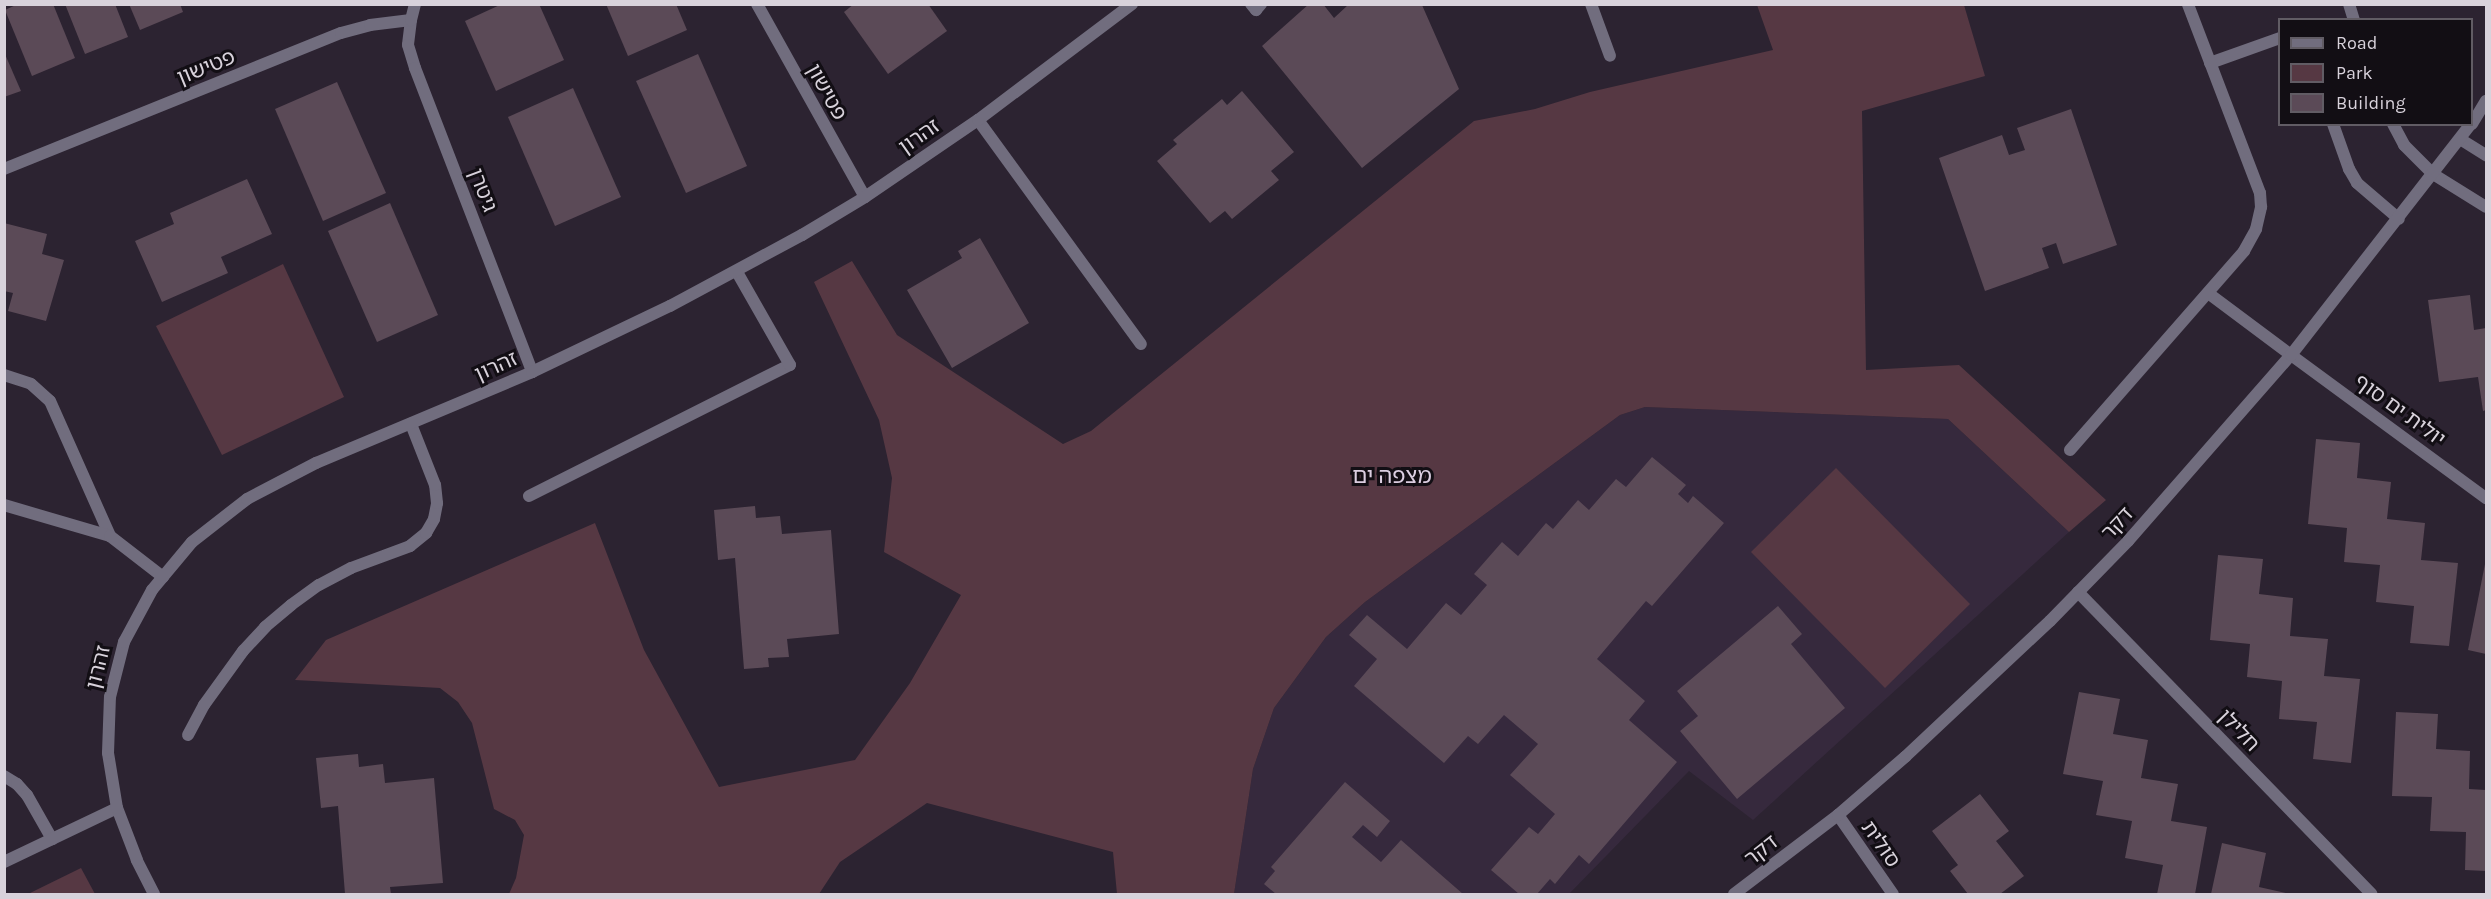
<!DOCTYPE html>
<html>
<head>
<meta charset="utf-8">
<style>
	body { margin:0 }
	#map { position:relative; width:2491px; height:899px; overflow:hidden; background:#2c2331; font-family:Karla,"Noto Sans Hebrew",sans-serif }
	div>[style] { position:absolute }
	.built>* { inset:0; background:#36293d }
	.green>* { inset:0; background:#563843 }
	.building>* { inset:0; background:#5b4a57 }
	.service>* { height:12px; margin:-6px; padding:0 6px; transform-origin:6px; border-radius:6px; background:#716d7e }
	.minor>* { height:12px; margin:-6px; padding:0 6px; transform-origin:6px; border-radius:6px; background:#716d7e }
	span { translate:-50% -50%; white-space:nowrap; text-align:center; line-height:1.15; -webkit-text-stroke:6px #120e14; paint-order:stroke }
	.street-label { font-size:21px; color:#d8d2db }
	.neighbourhood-label { font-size:22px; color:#dbcee1 }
	.frame { position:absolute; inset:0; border:6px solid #d8d2db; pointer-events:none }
	.legend { position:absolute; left:2278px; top:18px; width:195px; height:108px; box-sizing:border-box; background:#120e14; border:2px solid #615c64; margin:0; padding:8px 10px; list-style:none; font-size:18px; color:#d8d2db }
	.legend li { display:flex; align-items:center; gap:12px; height:30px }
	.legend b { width:30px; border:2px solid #615c64 }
</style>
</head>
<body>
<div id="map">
	<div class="built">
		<i style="clip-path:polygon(1645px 407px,1948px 419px,2069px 532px,1753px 820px,1689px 771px,1569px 894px,1234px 894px,1253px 769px,1274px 708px,1326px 637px,1365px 602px,1620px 415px)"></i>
	</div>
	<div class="green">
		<i style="clip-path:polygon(1757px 5px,1964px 5px,1985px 76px,1862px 111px,1866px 370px,1959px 365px,2106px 500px,2069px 532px,1948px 419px,1645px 407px,1620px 415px,1365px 602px,1326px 637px,1274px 708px,1253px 769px,1234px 894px,1117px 894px,1113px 852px,927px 803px,840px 862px,819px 894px,509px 894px,516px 878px,524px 835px,515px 820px,494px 809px,472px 723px,458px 702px,440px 688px,295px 680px,326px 640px,595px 523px,644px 650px,719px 787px,855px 760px,910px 683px,961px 595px,884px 552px,892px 478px,879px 420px,814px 282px,852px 261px,897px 335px,1063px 444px,1091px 431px,1474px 121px,1535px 109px,1590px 92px,1773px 50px)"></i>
		<i style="clip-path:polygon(283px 264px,344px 397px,222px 455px,156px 326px)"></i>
		<i style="clip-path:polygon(1836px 468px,1970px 604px,1885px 688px,1751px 552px)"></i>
		<i style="clip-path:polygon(81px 868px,95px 894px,28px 894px)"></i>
	</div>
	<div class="building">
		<i style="clip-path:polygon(18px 4px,53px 4px,75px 58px,32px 76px,5px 10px)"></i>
		<i style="clip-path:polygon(65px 4px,115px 4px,128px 37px,85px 54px)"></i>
		<i style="clip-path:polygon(129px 4px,180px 4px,183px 12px,140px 30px)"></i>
		<i style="clip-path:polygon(502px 4px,539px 4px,564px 60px,496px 91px,465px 21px)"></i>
		<i style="clip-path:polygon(606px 4px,676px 4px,687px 30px,628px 56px)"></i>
		<i style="clip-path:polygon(854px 4px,928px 4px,947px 31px,888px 74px,844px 12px)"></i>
		<i style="clip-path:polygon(1309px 4px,1323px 4px,1334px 18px,1348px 5px,1422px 5px,1459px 89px,1362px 168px,1262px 46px)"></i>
		<i style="clip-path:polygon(4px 52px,21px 91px,4px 97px)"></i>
		<i style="clip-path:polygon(698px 54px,747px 166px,686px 193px,636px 81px)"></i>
		<i style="clip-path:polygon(337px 82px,386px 193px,323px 221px,275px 109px)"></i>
		<i style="clip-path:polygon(573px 88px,621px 197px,555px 226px,508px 117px)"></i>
		<i style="clip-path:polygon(1242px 91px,1294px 152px,1271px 171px,1279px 180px,1232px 219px,1225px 211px,1210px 223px,1157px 161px,1177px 144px,1173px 140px,1222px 99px,1227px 105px)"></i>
		<i style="clip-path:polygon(2071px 109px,2117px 245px,2063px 264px,2056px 243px,2042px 248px,2049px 268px,1985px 291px,1939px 158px,2002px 135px,2009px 155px,2025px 150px,2017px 128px)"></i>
		<i style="clip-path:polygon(247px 179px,272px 234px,221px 257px,228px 273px,162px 302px,135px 241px,174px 224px,170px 213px)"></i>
		<i style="clip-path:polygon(390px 203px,438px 315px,377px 342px,328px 231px)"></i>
		<i style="clip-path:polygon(4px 223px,47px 234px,42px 254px,64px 260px,46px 321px,8px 311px,13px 293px,4px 291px)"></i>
		<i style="clip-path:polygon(980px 238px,1029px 323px,952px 368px,907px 290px,962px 258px,958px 251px)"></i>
		<i style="clip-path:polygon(2470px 295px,2474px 330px,2486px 328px,2486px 410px,2483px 411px,2478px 377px,2439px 382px,2428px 300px)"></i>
		<i style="clip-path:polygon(2316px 439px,2360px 443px,2357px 478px,2391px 482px,2387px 519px,2425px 523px,2421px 560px,2458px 563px,2449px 646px,2410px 643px,2414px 606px,2376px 602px,2380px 565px,2344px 562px,2347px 528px,2308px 524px)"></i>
		<i style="clip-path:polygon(1652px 457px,1686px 485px,1678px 494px,1688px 503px,1693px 496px,1724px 523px,1652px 606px,1646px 601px,1597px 659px,1645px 701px,1629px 720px,1677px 762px,1589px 864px,1579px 855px,1555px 884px,1550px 879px,1537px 894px,1519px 894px,1491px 870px,1529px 827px,1538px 834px,1555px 814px,1510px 775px,1538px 744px,1504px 715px,1478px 744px,1468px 736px,1444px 763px,1354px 686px,1377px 659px,1349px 635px,1367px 615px,1407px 649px,1446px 603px,1461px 615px,1487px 585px,1474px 574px,1502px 542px,1518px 556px,1546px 523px,1553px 529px,1578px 500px,1589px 510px,1616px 479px,1626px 487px)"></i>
		<i style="clip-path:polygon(755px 506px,756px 518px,780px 516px,782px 534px,831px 530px,839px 634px,787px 639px,789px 657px,768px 658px,769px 667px,744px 669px,735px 558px,718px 560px,714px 510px)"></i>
		<i style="clip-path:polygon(2218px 555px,2263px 559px,2259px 594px,2293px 598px,2290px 636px,2328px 639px,2324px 676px,2360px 679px,2351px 763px,2313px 759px,2317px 722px,2279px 719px,2282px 681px,2247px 677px,2250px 644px,2210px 640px)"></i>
		<i style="clip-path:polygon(2485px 564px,2486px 564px,2486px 654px,2468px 650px)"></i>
		<i style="clip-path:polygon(1778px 606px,1802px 634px,1791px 644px,1845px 708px,1737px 799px,1680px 731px,1698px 716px,1677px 691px)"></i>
		<i style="clip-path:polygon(2079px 692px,2120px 699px,2113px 734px,2148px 740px,2141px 778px,2178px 784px,2171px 821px,2207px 827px,2195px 894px,2157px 894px,2163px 865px,2125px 858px,2132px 821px,2096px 815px,2103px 781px,2063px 774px)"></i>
		<i style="clip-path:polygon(2396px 712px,2438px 714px,2436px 749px,2470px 751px,2469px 789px,2486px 790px,2486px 871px,2465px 870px,2466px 832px,2430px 831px,2432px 797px,2392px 796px)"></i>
		<i style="clip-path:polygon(358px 754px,359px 767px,383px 764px,385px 783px,434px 778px,443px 883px,390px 887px,391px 894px,345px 894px,338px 806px,321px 808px,316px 758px)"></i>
		<i style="clip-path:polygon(1345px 782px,1390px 821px,1377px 837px,1363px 825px,1352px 837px,1381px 862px,1401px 840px,1463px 894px,1276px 894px,1264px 884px,1275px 871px,1271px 867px)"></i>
		<i style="clip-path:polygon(1980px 794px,2009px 831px,1996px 841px,2024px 876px,2000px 894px,1968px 894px,1950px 871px,1958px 865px,1932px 831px)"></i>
		<i style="clip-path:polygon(2222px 843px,2266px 853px,2259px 887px,2290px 894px,2211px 894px)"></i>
	</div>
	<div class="service">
		<i style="left:1251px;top:4px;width:8px;rotate:50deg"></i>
		<i style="left:1256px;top:10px;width:8px;rotate:-50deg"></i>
		<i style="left:1591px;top:4px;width:55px;rotate:69.9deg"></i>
		<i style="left:2349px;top:4px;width:17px;rotate:73deg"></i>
		<i style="left:2210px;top:63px;width:74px;rotate:-19.7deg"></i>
		<i style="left:978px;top:120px;width:277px;rotate:54deg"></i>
		<i style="left:2333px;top:124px;width:48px;rotate:70.4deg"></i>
		<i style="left:2349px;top:169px;width:16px;rotate:60deg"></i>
		<i style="left:2357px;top:183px;width:55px;rotate:40.6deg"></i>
		<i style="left:2393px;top:124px;width:24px;rotate:62deg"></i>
		<i style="left:2404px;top:145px;width:41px;rotate:45deg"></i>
		<i style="left:2208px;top:293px;width:104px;rotate:36.8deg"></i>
		<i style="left:2070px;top:450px;width:264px;rotate:-48.8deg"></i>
		<i style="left:2244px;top:251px;width:25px;rotate:-61deg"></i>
		<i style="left:2256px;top:229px;width:23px;rotate:-77deg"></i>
		<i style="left:2261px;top:207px;width:14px;rotate:-94deg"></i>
		<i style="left:2260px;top:193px;width:202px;rotate:-110.9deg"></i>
		<i style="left:529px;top:496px;width:292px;rotate:-26.7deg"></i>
		<i style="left:790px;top:365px;width:107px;rotate:-119.7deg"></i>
		<i style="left:188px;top:735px;width:34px;rotate:-62deg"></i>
		<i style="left:204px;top:705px;width:67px;rotate:-54.2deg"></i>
		<i style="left:243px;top:651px;width:33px;rotate:-47deg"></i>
		<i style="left:265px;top:627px;width:34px;rotate:-40deg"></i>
		<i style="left:291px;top:605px;width:34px;rotate:-36deg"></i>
		<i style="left:319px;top:585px;width:36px;rotate:-28deg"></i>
		<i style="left:351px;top:568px;width:63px;rotate:-20.4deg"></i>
		<i style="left:410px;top:546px;width:21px;rotate:-39deg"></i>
		<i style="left:426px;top:533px;width:16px;rotate:-60deg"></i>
		<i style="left:434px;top:519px;width:16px;rotate:-79deg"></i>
		<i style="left:437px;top:503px;width:18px;rotate:-96deg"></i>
		<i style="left:435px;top:485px;width:66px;rotate:-111.5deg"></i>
		<i style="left:4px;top:776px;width:15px;rotate:32deg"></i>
		<i style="left:17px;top:784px;width:15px;rotate:48deg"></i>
		<i style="left:27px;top:795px;width:51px;rotate:60.4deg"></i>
		<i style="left:4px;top:862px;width:125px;rotate:-25.5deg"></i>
	</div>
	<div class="minor">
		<i style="left:757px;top:4px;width:221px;rotate:60.8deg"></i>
		<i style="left:411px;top:20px;width:25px;rotate:97deg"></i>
		<i style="left:408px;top:45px;width:24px;rotate:73deg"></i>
		<i style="left:415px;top:68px;width:326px;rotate:68.9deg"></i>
		<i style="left:2472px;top:124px;width:27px;rotate:-59deg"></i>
		<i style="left:2460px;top:139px;width:31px;rotate:32deg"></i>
		<i style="left:4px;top:169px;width:363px;rotate:-22deg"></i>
		<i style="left:341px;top:33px;width:30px;rotate:-15deg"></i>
		<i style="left:370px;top:25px;width:41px;rotate:-7deg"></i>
		<i style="left:411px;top:20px;width:16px;rotate:-76deg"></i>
		<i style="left:2433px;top:174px;width:62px;rotate:31.9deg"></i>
		<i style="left:2291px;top:355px;width:242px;rotate:36.3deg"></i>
		<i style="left:4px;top:375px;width:28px;rotate:18deg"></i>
		<i style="left:31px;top:384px;width:25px;rotate:42deg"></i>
		<i style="left:50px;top:401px;width:148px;rotate:66deg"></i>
		<i style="left:110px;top:536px;width:110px;rotate:-163.7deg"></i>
		<i style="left:110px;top:536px;width:67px;rotate:37.7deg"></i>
		<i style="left:2078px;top:592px;width:421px;rotate:45.8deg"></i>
		<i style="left:1838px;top:815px;width:96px;rotate:55.2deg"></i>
		<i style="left:154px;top:894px;width:38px;rotate:-117deg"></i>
		<i style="left:137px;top:860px;width:56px;rotate:-111deg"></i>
		<i style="left:117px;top:808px;width:56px;rotate:-99.3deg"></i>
		<i style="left:108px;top:753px;width:56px;rotate:-88deg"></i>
		<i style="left:110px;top:697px;width:57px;rotate:-75.7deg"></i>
		<i style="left:124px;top:642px;width:59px;rotate:-61.7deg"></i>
		<i style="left:152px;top:590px;width:62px;rotate:-50.2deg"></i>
		<i style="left:192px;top:542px;width:70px;rotate:-38deg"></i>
		<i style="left:247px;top:499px;width:78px;rotate:-27.6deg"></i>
		<i style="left:316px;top:463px;width:234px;rotate:-22.8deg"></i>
		<i style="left:532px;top:372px;width:153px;rotate:-25.6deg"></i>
		<i style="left:670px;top:306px;width:150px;rotate:-28.3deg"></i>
		<i style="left:802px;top:235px;width:74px;rotate:-31.1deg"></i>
		<i style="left:865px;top:197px;width:137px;rotate:-34.3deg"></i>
		<i style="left:978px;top:120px;width:193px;rotate:-37deg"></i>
		<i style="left:1734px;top:894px;width:131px;rotate:-37.2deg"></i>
		<i style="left:1838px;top:815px;width:89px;rotate:-40.9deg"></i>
		<i style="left:1905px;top:757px;width:199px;rotate:-43.2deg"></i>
		<i style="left:2050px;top:621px;width:112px;rotate:-45.7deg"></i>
		<i style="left:2128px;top:541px;width:247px;rotate:-48.8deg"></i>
		<i style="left:2291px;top:355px;width:293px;rotate:-52.1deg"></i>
	</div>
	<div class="street-label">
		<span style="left:206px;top:67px;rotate:-22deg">פטישון</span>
		<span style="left:827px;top:92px;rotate:61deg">פטישון</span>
		<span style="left:919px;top:136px;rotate:-35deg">זהרון</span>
		<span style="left:483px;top:190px;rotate:69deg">גיטרן</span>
		<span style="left:496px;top:366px;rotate:-24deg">זהרון</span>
		<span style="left:2400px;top:410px;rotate:36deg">יולית ים סוף</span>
		<span style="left:2117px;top:523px;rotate:-47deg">דקר</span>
		<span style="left:98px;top:667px;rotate:-76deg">זהרון</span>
		<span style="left:2239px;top:730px;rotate:46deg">חלילן</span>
		<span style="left:1881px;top:844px;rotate:55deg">סולית</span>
		<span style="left:1761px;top:850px;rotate:-38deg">דקר</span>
	</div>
	<div class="neighbourhood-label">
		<span style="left:1392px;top:477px">מצפה ים</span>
	</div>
	<div class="frame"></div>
	<ul class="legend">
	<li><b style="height:8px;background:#716d7e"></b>Road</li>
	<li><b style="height:16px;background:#563843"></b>Park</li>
	<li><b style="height:16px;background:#5b4a57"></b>Building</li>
	</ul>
</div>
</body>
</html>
